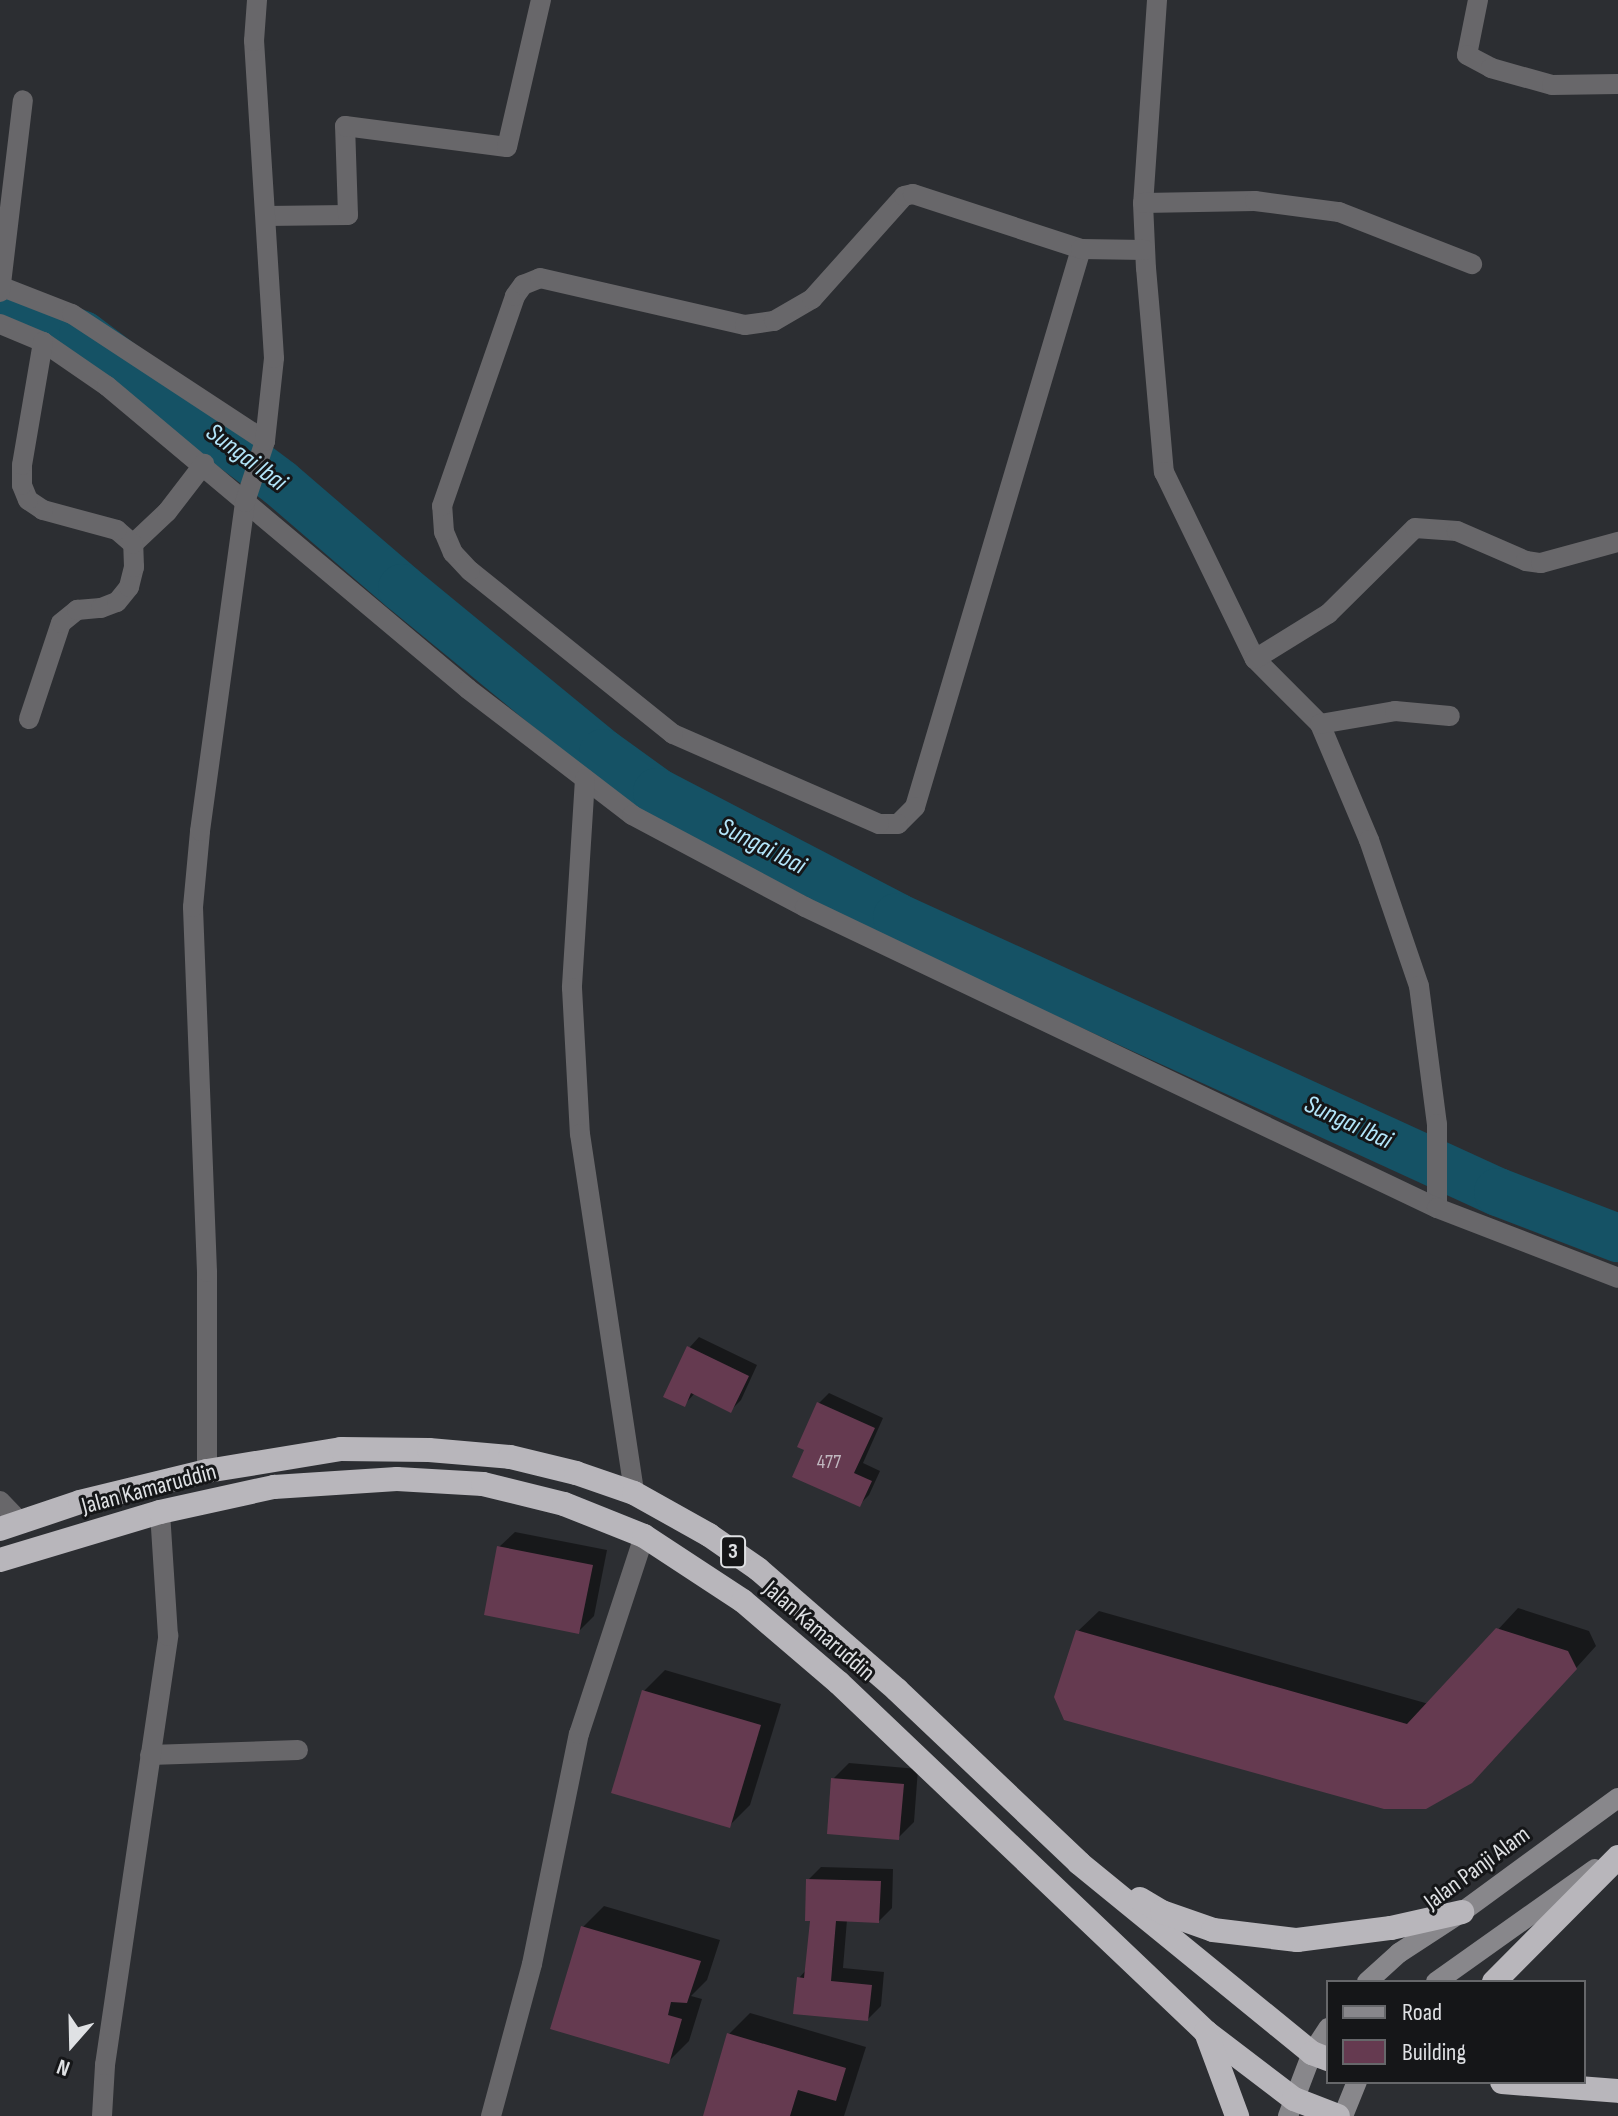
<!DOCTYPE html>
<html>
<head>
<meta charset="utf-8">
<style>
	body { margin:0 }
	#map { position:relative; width:1618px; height:2116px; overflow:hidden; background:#2c2e32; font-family:"Sofia Sans Condensed",sans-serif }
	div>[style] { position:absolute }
	.shadow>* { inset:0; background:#0007 }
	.river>* { height:48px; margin:-24px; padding:0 24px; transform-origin:24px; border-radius:24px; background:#155265 }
	.building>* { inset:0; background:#653a50 }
	.street>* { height:20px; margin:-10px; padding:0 10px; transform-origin:10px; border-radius:10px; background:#68676a }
	.secondary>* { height:20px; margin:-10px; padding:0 10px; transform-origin:10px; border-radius:10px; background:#88878b }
	.highway>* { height:24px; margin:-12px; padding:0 12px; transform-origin:12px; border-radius:12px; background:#b8b6bb }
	span { translate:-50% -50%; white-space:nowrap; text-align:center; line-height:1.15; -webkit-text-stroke:6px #151618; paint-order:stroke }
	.number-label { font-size:20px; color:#c0b7bf }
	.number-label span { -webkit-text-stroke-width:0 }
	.shield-label span { padding:2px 6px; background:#151618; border:2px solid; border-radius:6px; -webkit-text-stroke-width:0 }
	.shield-label { font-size:22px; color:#dfe1e4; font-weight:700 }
	.street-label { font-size:24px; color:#dfe1e4 }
	.water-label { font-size:26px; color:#b3e5f9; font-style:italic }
	.legend { position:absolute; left:1326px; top:1980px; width:260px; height:104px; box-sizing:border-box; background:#151618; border:2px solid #66676a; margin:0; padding:10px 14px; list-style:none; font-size:24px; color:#dfe1e4 }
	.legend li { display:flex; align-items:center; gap:16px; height:40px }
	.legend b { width:40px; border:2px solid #66676a }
	.north { position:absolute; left:32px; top:2004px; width:80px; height:80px; -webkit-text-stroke:6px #151618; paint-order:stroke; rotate:200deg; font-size:22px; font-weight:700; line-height:32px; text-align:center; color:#dfe1e4 }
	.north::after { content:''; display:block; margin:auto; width:28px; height:36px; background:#dfe1e4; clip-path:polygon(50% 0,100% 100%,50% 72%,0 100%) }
</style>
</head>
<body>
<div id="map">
	<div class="shadow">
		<i style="clip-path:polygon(699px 1337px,757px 1365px,741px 1400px,731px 1410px,695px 1393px,684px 1405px,689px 1348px)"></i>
		<i style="clip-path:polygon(829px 1393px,883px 1418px,863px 1463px,880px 1471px,869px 1495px,859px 1505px,806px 1450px,819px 1403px)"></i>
		<i style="clip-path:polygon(515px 1532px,607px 1550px,594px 1616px,579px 1631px,499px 1547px)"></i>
		<i style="clip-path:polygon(1518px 1608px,1589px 1631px,1596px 1646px,1493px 1760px,1078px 1631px,1099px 1611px,1429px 1704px)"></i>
		<i style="clip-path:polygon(665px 1670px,781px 1704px,750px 1805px,729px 1826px,644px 1691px)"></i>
		<i style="clip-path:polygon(849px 1763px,918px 1769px,914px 1822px,898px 1838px,833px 1779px)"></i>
		<i style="clip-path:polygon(821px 1867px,893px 1869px,892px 1908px,879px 1921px,847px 1920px,843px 1968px,884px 1972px,881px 2006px,868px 2019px,799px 1978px,807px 1969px,812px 1919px,808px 1880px)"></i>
		<i style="clip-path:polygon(604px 1906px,720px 1940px,707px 1980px,691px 1996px,702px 1999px,689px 2041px,668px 2062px,583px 1927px)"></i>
		<i style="clip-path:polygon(750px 2013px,866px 2047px,844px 2116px,704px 2116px,729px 2034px)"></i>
	</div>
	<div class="river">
		<i style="left:0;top:303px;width:89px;rotate:21.1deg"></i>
		<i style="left:83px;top:335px;width:246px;rotate:36.9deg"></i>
		<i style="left:280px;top:483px;width:161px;rotate:40.7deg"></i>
		<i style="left:402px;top:588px;width:260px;rotate:39.4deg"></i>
		<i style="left:603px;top:753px;width:67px;rotate:35.8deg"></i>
		<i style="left:657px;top:792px;width:271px;rotate:27.5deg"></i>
		<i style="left:897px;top:917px;width:661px;rotate:24.59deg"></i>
		<i style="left:1498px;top:1192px;width:129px;rotate:21deg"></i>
	</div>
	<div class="building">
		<i style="clip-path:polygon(687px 1346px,749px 1376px,731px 1413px,691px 1393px,685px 1407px,663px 1397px)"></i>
		<i style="clip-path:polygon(817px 1402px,875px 1428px,854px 1473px,872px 1481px,860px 1507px,792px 1477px,804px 1450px,797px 1447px)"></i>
		<i style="clip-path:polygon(497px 1546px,593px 1565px,579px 1634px,484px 1615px)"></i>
		<i style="clip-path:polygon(1496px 1628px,1568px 1651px,1577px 1669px,1472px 1783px,1426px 1809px,1384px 1809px,1064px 1720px,1054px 1697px,1076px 1630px,1407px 1724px)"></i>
		<i style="clip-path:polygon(642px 1690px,761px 1725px,730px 1828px,611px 1793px)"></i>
		<i style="clip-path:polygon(831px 1778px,904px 1784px,899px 1840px,827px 1834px)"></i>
		<i style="clip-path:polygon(806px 1879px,881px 1881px,879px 1923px,836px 1921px,831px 1981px,872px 1985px,868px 2021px,793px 2014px,797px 1977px,804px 1978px,810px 1921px,805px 1921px)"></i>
		<i style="clip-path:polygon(581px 1926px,701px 1961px,687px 2003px,671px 2002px,668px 2015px,682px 2019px,669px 2064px,550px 2029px)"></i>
		<i style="clip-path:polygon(727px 2033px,846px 2068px,836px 2101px,798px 2090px,790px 2116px,703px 2116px)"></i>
	</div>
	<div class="street">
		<i style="left:1157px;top:0;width:203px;rotate:93.9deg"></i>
		<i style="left:1143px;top:203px;width:65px;rotate:87.4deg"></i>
		<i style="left:1146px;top:268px;width:205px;rotate:85deg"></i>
		<i style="left:1164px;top:472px;width:208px;rotate:64.1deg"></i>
		<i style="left:1255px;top:659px;width:92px;rotate:45deg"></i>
		<i style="left:1320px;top:724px;width:126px;rotate:67.1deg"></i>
		<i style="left:1369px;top:840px;width:154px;rotate:71.1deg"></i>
		<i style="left:1419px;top:986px;width:139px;rotate:82.6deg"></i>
		<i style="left:1437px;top:1124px;width:84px;rotate:90deg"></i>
		<i style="left:1478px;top:0;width:56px;rotate:101.3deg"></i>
		<i style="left:1467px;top:55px;width:27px;rotate:28deg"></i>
		<i style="left:1491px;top:68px;width:63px;rotate:15.6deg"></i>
		<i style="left:1552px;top:85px;width:66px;rotate:-0.9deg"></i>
		<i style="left:1143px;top:203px;width:112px;rotate:-1deg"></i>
		<i style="left:1255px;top:201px;width:85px;rotate:7.5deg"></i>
		<i style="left:1339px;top:212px;width:143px;rotate:21.4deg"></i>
		<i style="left:266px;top:216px;width:82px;rotate:-0.7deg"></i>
		<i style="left:348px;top:215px;width:89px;rotate:-91.9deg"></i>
		<i style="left:345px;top:126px;width:163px;rotate:7.4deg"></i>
		<i style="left:507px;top:147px;width:151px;rotate:-77deg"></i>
		<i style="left:1081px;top:249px;width:582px;rotate:106.57deg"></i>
		<i style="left:915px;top:807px;width:24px;rotate:135deg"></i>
		<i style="left:898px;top:824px;width:19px;rotate:180deg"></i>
		<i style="left:879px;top:824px;width:225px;rotate:-156.4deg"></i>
		<i style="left:673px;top:734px;width:260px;rotate:-141.2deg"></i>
		<i style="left:470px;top:571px;width:25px;rotate:-133deg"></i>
		<i style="left:453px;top:553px;width:23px;rotate:-113deg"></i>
		<i style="left:444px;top:532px;width:26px;rotate:-94deg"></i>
		<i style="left:442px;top:506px;width:222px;rotate:-70.8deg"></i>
		<i style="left:515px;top:296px;width:14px;rotate:-54deg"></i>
		<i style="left:523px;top:285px;width:18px;rotate:-22deg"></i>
		<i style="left:540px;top:278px;width:210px;rotate:12.9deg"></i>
		<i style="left:745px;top:325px;width:29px;rotate:-8deg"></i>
		<i style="left:774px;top:321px;width:44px;rotate:-30.1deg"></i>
		<i style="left:812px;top:299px;width:138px;rotate:-48.2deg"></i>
		<i style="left:904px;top:196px;width:9px;rotate:-13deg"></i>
		<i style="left:913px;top:194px;width:177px;rotate:18.1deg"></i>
		<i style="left:1081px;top:249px;width:64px;rotate:0.9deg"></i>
		<i style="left:0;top:286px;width:77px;rotate:21.3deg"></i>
		<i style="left:72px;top:314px;width:231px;rotate:33.3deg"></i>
		<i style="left:0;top:292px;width:193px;rotate:-83.2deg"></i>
		<i style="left:0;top:324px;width:47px;rotate:22.7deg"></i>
		<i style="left:43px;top:342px;width:78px;rotate:34.5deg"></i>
		<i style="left:107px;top:386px;width:471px;rotate:40deg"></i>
		<i style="left:468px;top:689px;width:207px;rotate:37.5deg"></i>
		<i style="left:632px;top:815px;width:196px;rotate:28deg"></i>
		<i style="left:805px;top:907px;width:700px;rotate:25.47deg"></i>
		<i style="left:1437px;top:1208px;width:194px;rotate:21.1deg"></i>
		<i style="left:133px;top:544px;width:47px;rotate:-43.3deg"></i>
		<i style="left:167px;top:512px;width:61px;rotate:-52.4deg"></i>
		<i style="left:1255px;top:659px;width:86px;rotate:-31.7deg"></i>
		<i style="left:1328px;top:614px;width:122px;rotate:-44.7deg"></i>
		<i style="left:1415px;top:528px;width:42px;rotate:4.1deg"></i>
		<i style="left:1457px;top:531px;width:75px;rotate:23.5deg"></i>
		<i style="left:1526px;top:561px;width:15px;rotate:8deg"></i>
		<i style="left:1541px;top:563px;width:80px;rotate:-15.3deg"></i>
		<i style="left:29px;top:719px;width:101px;rotate:-71.6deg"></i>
		<i style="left:61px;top:623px;width:21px;rotate:-39deg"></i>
		<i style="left:77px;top:610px;width:24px;rotate:-5deg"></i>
		<i style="left:101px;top:608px;width:17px;rotate:-21deg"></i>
		<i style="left:117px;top:602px;width:19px;rotate:-51deg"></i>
		<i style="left:129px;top:587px;width:21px;rotate:-76deg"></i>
		<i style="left:134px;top:567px;width:23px;rotate:-92deg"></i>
		<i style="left:133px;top:544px;width:21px;rotate:-139deg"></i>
		<i style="left:117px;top:530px;width:77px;rotate:-164.9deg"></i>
		<i style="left:43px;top:510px;width:18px;rotate:-146deg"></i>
		<i style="left:28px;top:500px;width:16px;rotate:-112deg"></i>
		<i style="left:22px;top:485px;width:20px;rotate:-90deg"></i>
		<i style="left:22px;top:465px;width:125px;rotate:-80.3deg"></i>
		<i style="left:1320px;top:724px;width:76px;rotate:-9.8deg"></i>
		<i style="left:1395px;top:711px;width:55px;rotate:5.2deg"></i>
		<i style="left:585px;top:779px;width:209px;rotate:93.6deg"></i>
		<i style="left:572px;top:988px;width:146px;rotate:86.9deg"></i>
		<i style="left:580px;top:1134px;width:363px;rotate:81.4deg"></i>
		<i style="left:207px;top:1471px;width:199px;rotate:-90deg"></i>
		<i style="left:207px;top:1272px;width:365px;rotate:-92.2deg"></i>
		<i style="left:193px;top:907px;width:76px;rotate:-84.7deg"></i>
		<i style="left:200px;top:831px;width:332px;rotate:-82.2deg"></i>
		<i style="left:245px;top:502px;width:64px;rotate:-71.8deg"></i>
		<i style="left:265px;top:441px;width:83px;rotate:-83.8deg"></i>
		<i style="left:274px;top:358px;width:318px;rotate:-93.6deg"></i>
		<i style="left:254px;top:41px;width:41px;rotate:-85.8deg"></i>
		<i style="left:0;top:1501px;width:29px;rotate:46deg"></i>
		<i style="left:150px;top:1755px;width:148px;rotate:-1.9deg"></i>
		<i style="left:102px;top:2116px;width:51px;rotate:-86.6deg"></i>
		<i style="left:105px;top:2065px;width:434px;rotate:-81.6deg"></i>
		<i style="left:168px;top:1636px;width:124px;rotate:-93.7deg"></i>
		<i style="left:491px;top:2116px;width:157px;rotate:-74.9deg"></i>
		<i style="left:532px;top:1964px;width:235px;rotate:-78.5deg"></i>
		<i style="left:579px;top:1734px;width:208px;rotate:-71.8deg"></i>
	</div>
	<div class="secondary">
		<i style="left:1367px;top:1982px;width:43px;rotate:-42.2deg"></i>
		<i style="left:1399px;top:1953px;width:75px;rotate:-33.1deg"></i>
		<i style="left:1462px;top:1912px;width:193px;rotate:-36.2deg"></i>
		<i style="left:1436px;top:1982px;width:195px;rotate:-35.4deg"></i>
		<i style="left:1288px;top:2116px;width:67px;rotate:-69.1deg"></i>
		<i style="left:1312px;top:2053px;width:30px;rotate:-57deg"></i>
		<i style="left:1343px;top:2116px;width:37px;rotate:-68deg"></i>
	</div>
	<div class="highway">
		<i style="left:0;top:1529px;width:84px;rotate:-18.6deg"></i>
		<i style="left:80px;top:1502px;width:131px;rotate:-13.7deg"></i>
		<i style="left:207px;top:1471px;width:136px;rotate:-9.3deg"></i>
		<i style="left:341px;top:1449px;width:88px;rotate:0.7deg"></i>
		<i style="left:429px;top:1450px;width:81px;rotate:4.9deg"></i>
		<i style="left:510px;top:1457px;width:68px;rotate:13.6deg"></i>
		<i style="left:576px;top:1473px;width:61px;rotate:19deg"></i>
		<i style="left:634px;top:1493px;width:86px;rotate:29.2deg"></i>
		<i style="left:709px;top:1535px;width:60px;rotate:34.8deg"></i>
		<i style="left:758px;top:1569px;width:184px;rotate:41deg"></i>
		<i style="left:897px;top:1690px;width:251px;rotate:43.5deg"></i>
		<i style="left:1079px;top:1863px;width:301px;rotate:39.2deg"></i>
		<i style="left:1312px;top:2053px;width:17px;rotate:21deg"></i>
		<i style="left:0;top:1560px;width:167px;rotate:-16.7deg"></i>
		<i style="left:160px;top:1512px;width:117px;rotate:-12.4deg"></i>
		<i style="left:274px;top:1487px;width:123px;rotate:-3.7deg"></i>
		<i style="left:397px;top:1479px;width:86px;rotate:3.3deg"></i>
		<i style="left:483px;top:1484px;width:83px;rotate:13.9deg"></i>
		<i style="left:564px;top:1504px;width:86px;rotate:21.8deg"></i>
		<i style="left:644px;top:1536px;width:118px;rotate:33.3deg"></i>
		<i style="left:743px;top:1601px;width:126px;rotate:40.5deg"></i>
		<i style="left:839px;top:1683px;width:506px;rotate:43.56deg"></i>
		<i style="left:1206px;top:2032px;width:111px;rotate:37.3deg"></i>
		<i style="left:1294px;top:2099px;width:47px;rotate:21.1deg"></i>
		<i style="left:1140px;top:1899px;width:26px;rotate:31deg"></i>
		<i style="left:1162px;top:1912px;width:54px;rotate:19.4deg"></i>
		<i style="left:1213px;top:1930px;width:85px;rotate:6.8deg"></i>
		<i style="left:1297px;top:1940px;width:95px;rotate:-7.3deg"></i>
		<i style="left:1391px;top:1928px;width:73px;rotate:-12.7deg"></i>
		<i style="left:1494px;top:1982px;width:176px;rotate:-45.2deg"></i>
		<i style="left:1206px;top:2032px;width:90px;rotate:69.7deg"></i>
		<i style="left:1502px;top:2082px;width:116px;rotate:4.4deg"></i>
	</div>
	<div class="number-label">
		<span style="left:829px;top:1462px">477</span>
	</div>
	<div class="shield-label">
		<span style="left:733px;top:1552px">3</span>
	</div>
	<div class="street-label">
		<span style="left:149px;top:1489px;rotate:-15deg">Jalan Kamaruddin</span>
		<span style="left:819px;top:1631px;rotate:41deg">Jalan Kamaruddin</span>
		<span style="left:1477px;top:1868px;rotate:-36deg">Jalan Panji Alam</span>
	</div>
	<div class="water-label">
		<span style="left:246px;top:458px;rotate:37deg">Sungai Ibai</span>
		<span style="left:762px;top:847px;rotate:27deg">Sungai Ibai</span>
		<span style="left:1348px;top:1123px;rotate:25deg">Sungai Ibai</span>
	</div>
	<ul class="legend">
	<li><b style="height:10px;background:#88878b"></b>Road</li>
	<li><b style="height:22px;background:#653a50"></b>Building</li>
	</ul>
	<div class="north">N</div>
</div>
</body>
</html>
